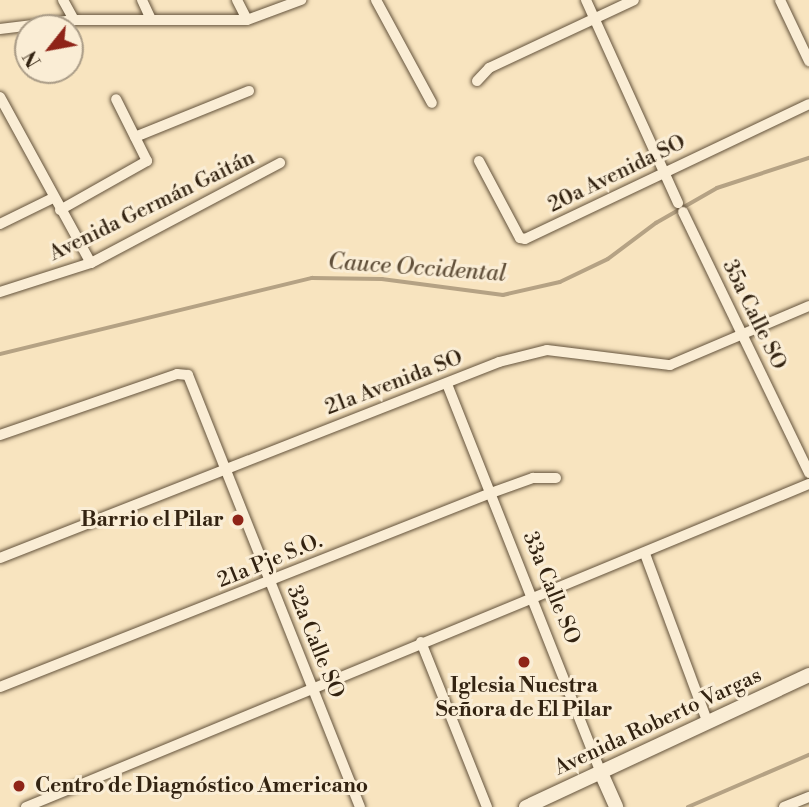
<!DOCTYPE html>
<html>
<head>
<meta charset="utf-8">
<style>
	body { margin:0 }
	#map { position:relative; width:809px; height:807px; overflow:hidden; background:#f8e4bf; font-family:"Libre Bodoni",serif }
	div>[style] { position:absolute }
	.stream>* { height:3.5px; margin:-1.75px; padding:0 1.75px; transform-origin:1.75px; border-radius:1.75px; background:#b5a284 }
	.roads { filter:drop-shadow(0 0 2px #64533c) drop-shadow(0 0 2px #64533c) }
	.minor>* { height:10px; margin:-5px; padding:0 5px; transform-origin:5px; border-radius:5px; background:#faedd5 }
	.tertiary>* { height:14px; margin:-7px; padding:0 7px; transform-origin:7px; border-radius:7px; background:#faedd5 }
	.dots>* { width:19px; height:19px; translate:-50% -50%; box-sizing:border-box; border:4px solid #faedd5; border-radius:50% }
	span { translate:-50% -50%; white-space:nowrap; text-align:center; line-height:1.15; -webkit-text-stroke:6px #faedd5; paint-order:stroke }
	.street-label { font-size:21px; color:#332311 }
	.poi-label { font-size:21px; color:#332311; font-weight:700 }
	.right { translate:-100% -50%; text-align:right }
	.left { translate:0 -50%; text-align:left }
	.water-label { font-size:23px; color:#604f39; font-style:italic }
	.north { position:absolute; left:14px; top:14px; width:70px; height:70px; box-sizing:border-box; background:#faedd5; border:2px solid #aa9c87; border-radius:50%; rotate:239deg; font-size:19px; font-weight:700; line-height:28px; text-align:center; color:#332311 }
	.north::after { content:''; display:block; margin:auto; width:24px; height:32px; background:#8f2418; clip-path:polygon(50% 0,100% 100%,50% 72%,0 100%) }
</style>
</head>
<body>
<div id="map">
	<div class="stream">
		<i style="left:0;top:354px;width:321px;rotate:-13.7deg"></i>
		<i style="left:312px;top:278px;width:70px;rotate:0.8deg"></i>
		<i style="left:382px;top:279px;width:122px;rotate:7.5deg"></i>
		<i style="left:503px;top:295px;width:58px;rotate:-12.8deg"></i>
		<i style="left:560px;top:282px;width:53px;rotate:-25.6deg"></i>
		<i style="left:608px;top:259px;width:60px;rotate:-36.9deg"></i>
		<i style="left:656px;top:223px;width:70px;rotate:-29.8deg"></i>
		<i style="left:717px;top:188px;width:97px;rotate:-18.1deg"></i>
		<i style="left:688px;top:807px;width:132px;rotate:-23.3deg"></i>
	</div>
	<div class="roads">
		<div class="minor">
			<i style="left:63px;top:0;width:23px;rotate:61deg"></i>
			<i style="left:142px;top:0;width:21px;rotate:65deg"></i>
			<i style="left:237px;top:0;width:22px;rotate:63deg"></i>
			<i style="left:376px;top:0;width:117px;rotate:61.5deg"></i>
			<i style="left:586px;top:0;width:223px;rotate:65.6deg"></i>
			<i style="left:780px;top:0;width:68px;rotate:64.6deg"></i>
			<i style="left:0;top:29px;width:75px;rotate:-6.9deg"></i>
			<i style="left:74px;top:20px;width:173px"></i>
			<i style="left:247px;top:20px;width:58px;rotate:-20.3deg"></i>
			<i style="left:477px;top:81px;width:18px;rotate:-47deg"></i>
			<i style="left:489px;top:68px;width:160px;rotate:-25.1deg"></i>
			<i style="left:0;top:97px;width:189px;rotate:61.3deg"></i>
			<i style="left:135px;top:137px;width:123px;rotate:-22deg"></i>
			<i style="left:479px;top:161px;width:87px;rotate:62deg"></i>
			<i style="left:520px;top:238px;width:5px;rotate:11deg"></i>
			<i style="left:525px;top:239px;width:314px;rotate:-25.4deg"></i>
			<i style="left:60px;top:210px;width:100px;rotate:-29.4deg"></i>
			<i style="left:147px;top:161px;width:69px;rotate:-116.6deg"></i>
			<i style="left:683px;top:212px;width:290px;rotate:64.2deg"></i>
			<i style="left:0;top:224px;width:59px;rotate:-26.1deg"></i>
			<i style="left:0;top:292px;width:96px;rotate:-17.7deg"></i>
			<i style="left:91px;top:263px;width:214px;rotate:-27.9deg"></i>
			<i style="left:447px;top:384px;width:421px;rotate:68.4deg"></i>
			<i style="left:0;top:435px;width:187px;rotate:-19deg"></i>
			<i style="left:177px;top:374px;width:11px;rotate:5deg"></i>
			<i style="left:188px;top:375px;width:465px;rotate:68.3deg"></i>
			<i style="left:645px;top:554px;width:178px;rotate:69.6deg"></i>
			<i style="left:0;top:558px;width:536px;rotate:-21.44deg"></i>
			<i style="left:499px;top:362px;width:49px;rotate:-14deg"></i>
			<i style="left:547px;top:350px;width:124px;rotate:7deg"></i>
			<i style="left:670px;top:365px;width:151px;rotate:-23deg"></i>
			<i style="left:421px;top:642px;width:178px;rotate:68.2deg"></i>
			<i style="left:0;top:687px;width:528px;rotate:-21.56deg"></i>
			<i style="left:491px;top:493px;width:45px;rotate:-19.7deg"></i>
			<i style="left:533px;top:478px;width:23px"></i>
			<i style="left:26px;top:807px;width:847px;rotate:-22.42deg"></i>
			<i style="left:784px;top:807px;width:27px;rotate:-22deg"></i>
		</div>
		<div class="tertiary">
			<i style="left:602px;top:775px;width:35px;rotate:66deg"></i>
			<i style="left:526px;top:807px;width:312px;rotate:-25deg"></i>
		</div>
	</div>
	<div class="dots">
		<i style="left:238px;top:520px;background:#8f2418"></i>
		<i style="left:524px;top:662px;background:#8f2418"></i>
		<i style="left:19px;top:786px;background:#8f2418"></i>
	</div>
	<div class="street-label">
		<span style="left:617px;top:174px;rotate:-26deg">20a Avenida SO</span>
		<span style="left:152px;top:206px;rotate:-26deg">Avenida Germán Gaitán</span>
		<span style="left:754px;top:315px;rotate:64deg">35a Calle SO</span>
		<span style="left:394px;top:383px;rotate:-21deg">21a Avenida SO</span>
		<span style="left:270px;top:561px;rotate:-22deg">21a Pje S.O.</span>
		<span style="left:551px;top:588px;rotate:68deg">33a Calle SO</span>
		<span style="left:315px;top:642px;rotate:68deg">32a Calle SO</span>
		<span style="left:658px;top:722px;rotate:-25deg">Avenida Roberto Vargas</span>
	</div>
	<div class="poi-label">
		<span class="right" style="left:224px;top:520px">Barrio el Pilar</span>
		<span style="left:524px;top:698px">Iglesia Nuestra<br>Señora de El Pilar</span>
		<span class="left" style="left:35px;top:786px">Centro de Diagnóstico Americano</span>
	</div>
	<div class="water-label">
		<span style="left:417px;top:268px;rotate:4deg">Cauce Occidental</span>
	</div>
	<div class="north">N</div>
</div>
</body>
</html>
